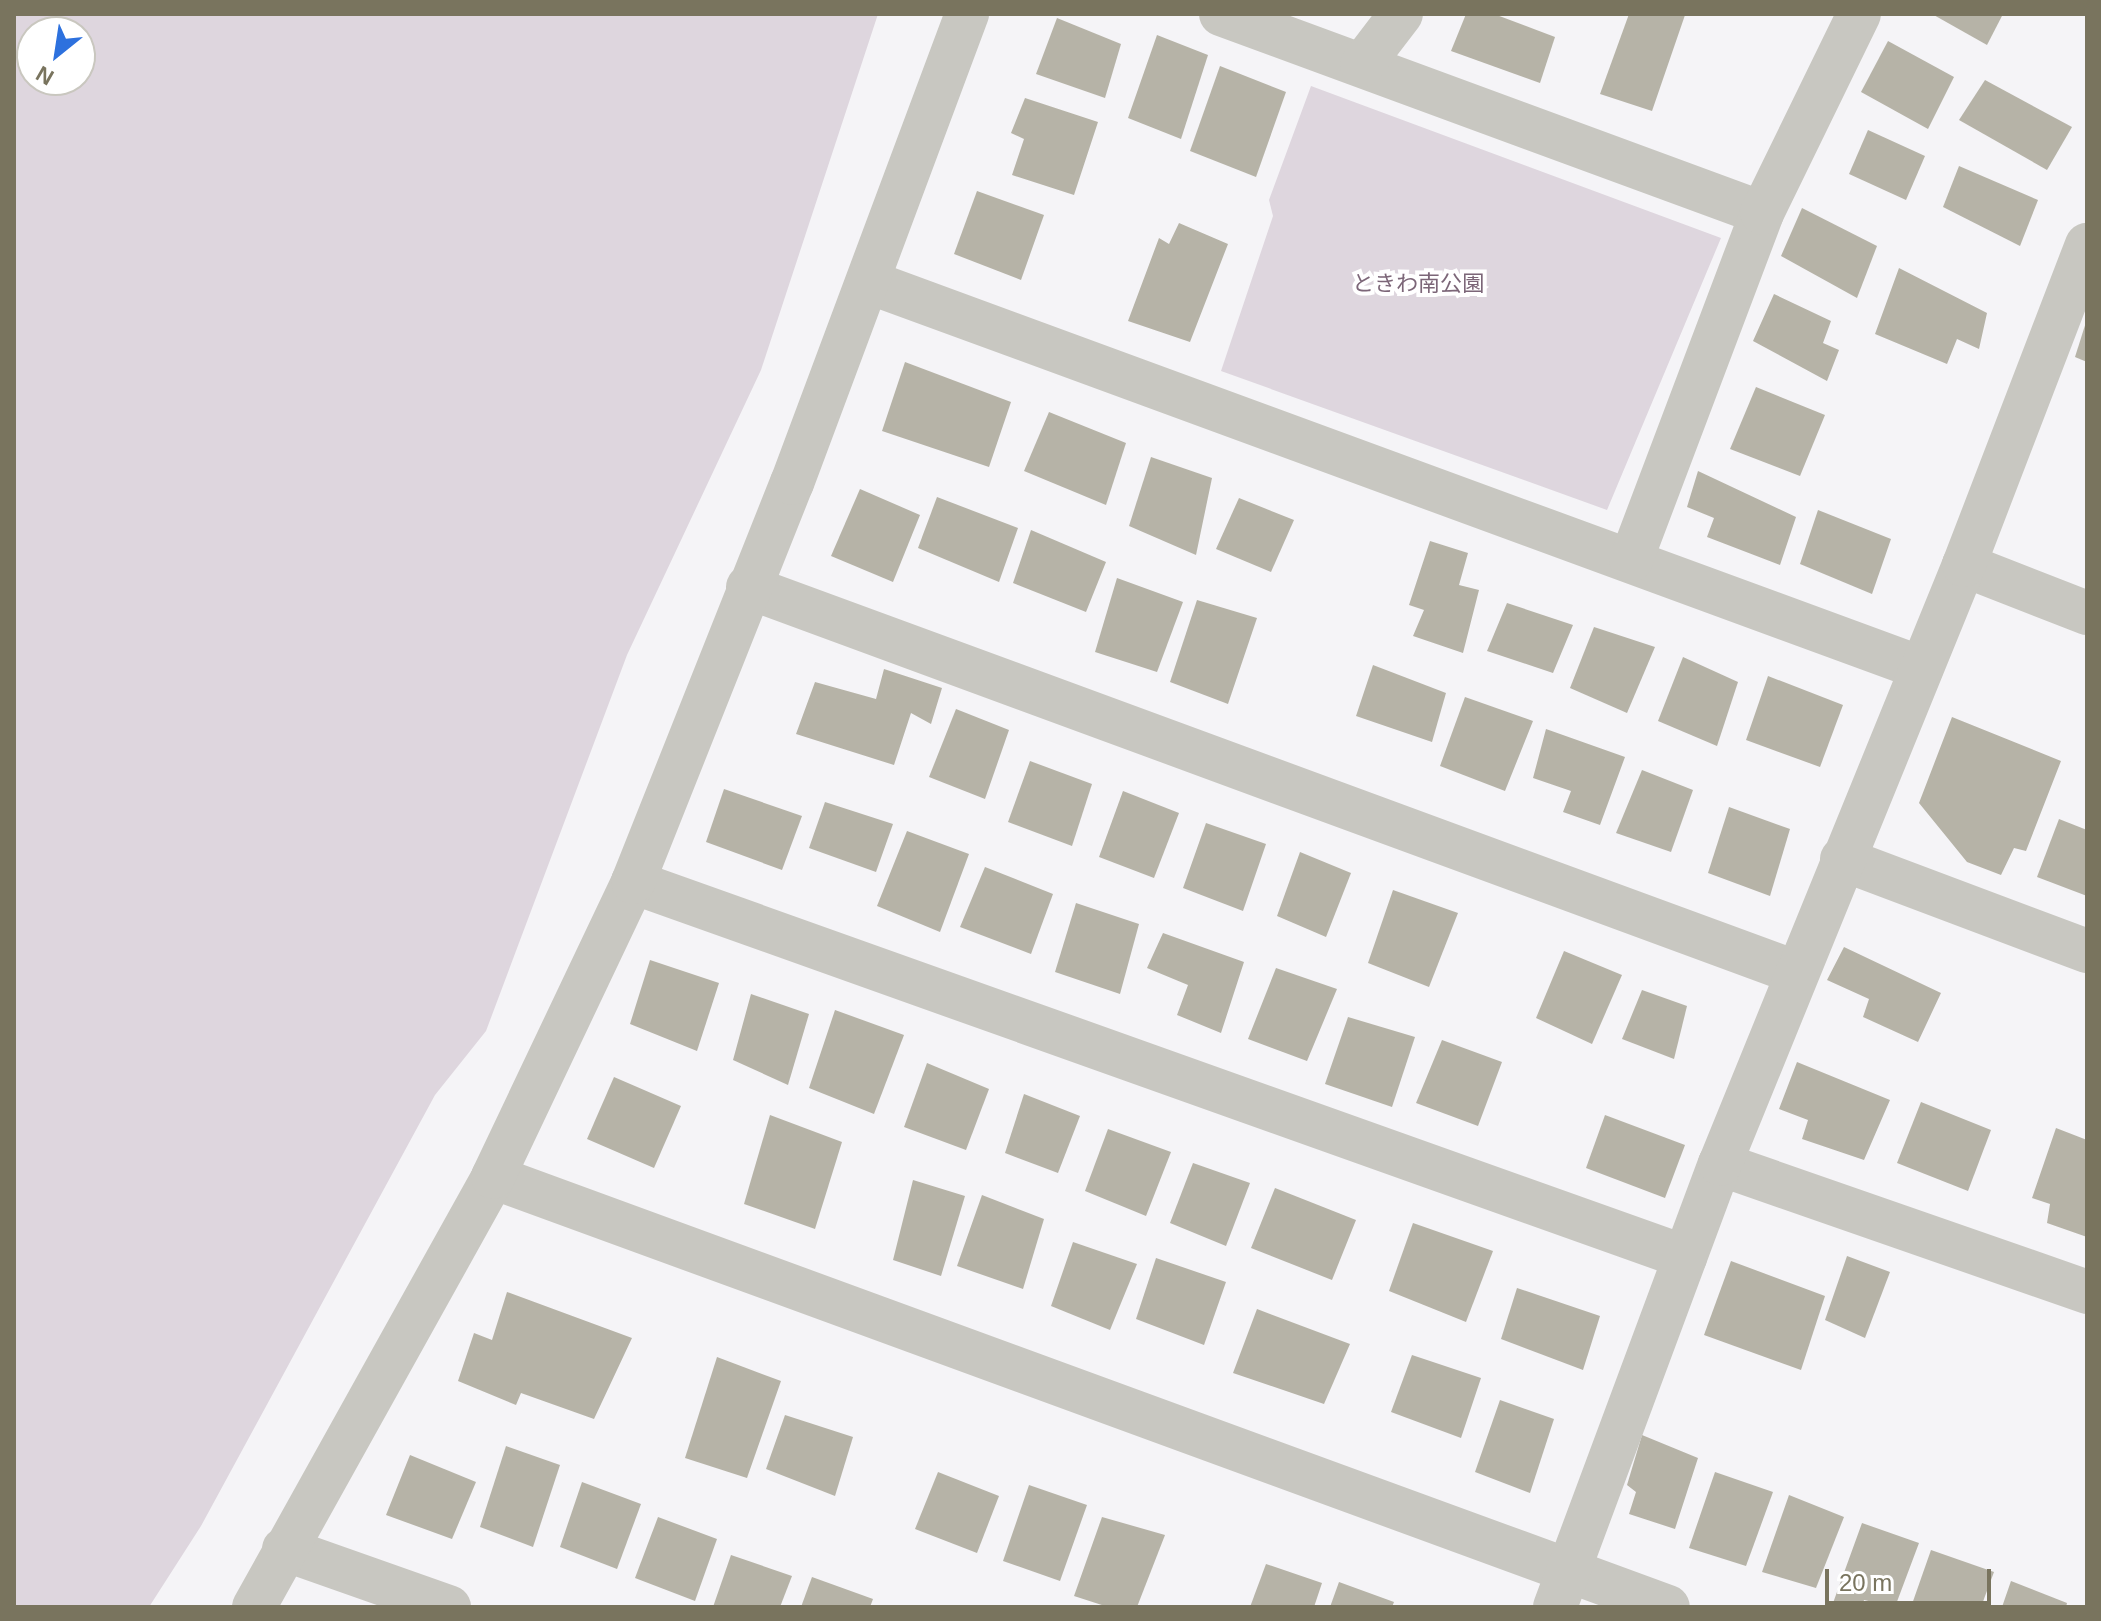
<!DOCTYPE html>
<html>
<head>
<meta charset="utf-8">
<style>
	body { margin:0 }
	#map { position:relative; width:2101px; height:1621px; overflow:hidden; background:#f5f4f7; font-family:Arial,"Noto Sans JP",sans-serif }
	div>[style] { position:absolute }
	.green>* { inset:0; background:#ded6de }
	.building>* { inset:0; background:#b6b3a7 }
	.minor>* { height:44px; margin:-22px; padding:0 22px; transform-origin:22px; border-radius:22px; background:#c8c7c1 }
	span { translate:-50% -50%; white-space:nowrap; text-align:center; line-height:1.15; -webkit-text-stroke:8px #fff; paint-order:stroke }
	.park-label { font-size:22px; color:#7c6678 }
	.frame { position:absolute; inset:0; border:16px solid #79745e; pointer-events:none }
	.north { position:absolute; left:16px; top:16px; width:80px; height:80px; box-sizing:border-box; background:#fff; border:2px solid #c9c7bf; border-radius:50%; rotate:210deg; font-size:22px; font-weight:700; line-height:32px; text-align:center; color:#79745e }
	.north::after { content:''; display:block; margin:auto; width:28px; height:36px; background:#2d71de; clip-path:polygon(50% 0,100% 100%,50% 72%,0 100%) }
	.scale { position:absolute; left:1825px; top:1569px; width:166px; height:36px; box-sizing:border-box; border:4px solid #79745e; border-top:0; padding-left:10px; font-size:24px; line-height:28px; white-space:nowrap; color:#79745e; -webkit-text-stroke:6px #fff; paint-order:stroke }
</style>
</head>
<body>
<div id="map">
	<div class="green">
		<i style="clip-path:polygon(evenodd,14px 14px,878px 14px,761px 370px,627px 655px,486px 1031px,435px 1095px,201px 1526px,149px 1607px,14px 1607px,14px 14px,32px 32px,80px 32px,80px 80px,32px 80px,32px 32px)"></i>
		<i style="clip-path:polygon(1311px 86px,1721px 238px,1607px 510px,1221px 371px,1273px 216px,1269px 200px)"></i>
	</div>
	<div class="building">
		<i style="clip-path:polygon(1466px 14px,1494px 14px,1555px 37px,1540px 83px,1451px 51px)"></i>
		<i style="clip-path:polygon(1629px 14px,1685px 15px,1652px 111px,1600px 94px)"></i>
		<i style="clip-path:polygon(1932px 14px,2003px 14px,1987px 45px)"></i>
		<i style="clip-path:polygon(1057px 18px,1121px 44px,1105px 98px,1036px 74px)"></i>
		<i style="clip-path:polygon(1157px 35px,1208px 55px,1181px 139px,1128px 118px)"></i>
		<i style="clip-path:polygon(1888px 41px,1954px 77px,1928px 129px,1861px 92px)"></i>
		<i style="clip-path:polygon(1220px 66px,1286px 92px,1256px 177px,1190px 151px)"></i>
		<i style="clip-path:polygon(1985px 80px,2072px 127px,2047px 170px,1959px 120px)"></i>
		<i style="clip-path:polygon(1025px 98px,1098px 122px,1074px 195px,1012px 175px,1024px 139px,1011px 133px)"></i>
		<i style="clip-path:polygon(1868px 130px,1925px 156px,1906px 200px,1849px 174px)"></i>
		<i style="clip-path:polygon(1959px 166px,2038px 200px,2020px 246px,1943px 207px)"></i>
		<i style="clip-path:polygon(977px 191px,1044px 215px,1021px 280px,954px 254px)"></i>
		<i style="clip-path:polygon(1802px 208px,1877px 246px,1857px 298px,1781px 256px)"></i>
		<i style="clip-path:polygon(1179px 223px,1228px 244px,1190px 342px,1128px 321px,1159px 238px,1169px 244px)"></i>
		<i style="clip-path:polygon(1899px 268px,1987px 313px,1979px 349px,1957px 339px,1947px 364px,1875px 334px)"></i>
		<i style="clip-path:polygon(1774px 294px,1831px 321px,1823px 343px,1839px 350px,1827px 381px,1753px 341px)"></i>
		<i style="clip-path:polygon(2087px 319px,2087px 362px,2075px 357px)"></i>
		<i style="clip-path:polygon(905px 362px,1011px 402px,989px 467px,882px 431px)"></i>
		<i style="clip-path:polygon(1756px 387px,1825px 415px,1800px 476px,1730px 449px)"></i>
		<i style="clip-path:polygon(1049px 412px,1126px 443px,1106px 505px,1024px 471px)"></i>
		<i style="clip-path:polygon(1151px 457px,1212px 478px,1196px 555px,1129px 526px)"></i>
		<i style="clip-path:polygon(1698px 471px,1796px 517px,1780px 565px,1707px 537px,1714px 518px,1687px 507px)"></i>
		<i style="clip-path:polygon(860px 489px,920px 515px,893px 582px,831px 556px)"></i>
		<i style="clip-path:polygon(937px 497px,1018px 528px,999px 582px,918px 548px)"></i>
		<i style="clip-path:polygon(1239px 498px,1294px 520px,1271px 572px,1216px 549px)"></i>
		<i style="clip-path:polygon(1818px 510px,1891px 539px,1872px 594px,1800px 564px)"></i>
		<i style="clip-path:polygon(1031px 530px,1106px 562px,1086px 612px,1013px 583px)"></i>
		<i style="clip-path:polygon(1430px 541px,1468px 553px,1459px 585px,1479px 590px,1463px 653px,1413px 636px,1424px 610px,1409px 605px)"></i>
		<i style="clip-path:polygon(1117px 578px,1183px 602px,1157px 672px,1095px 652px)"></i>
		<i style="clip-path:polygon(1197px 600px,1257px 618px,1228px 704px,1170px 682px)"></i>
		<i style="clip-path:polygon(1507px 603px,1573px 625px,1553px 673px,1487px 651px)"></i>
		<i style="clip-path:polygon(1594px 627px,1655px 647px,1627px 713px,1570px 688px)"></i>
		<i style="clip-path:polygon(1683px 657px,1738px 682px,1717px 746px,1658px 721px)"></i>
		<i style="clip-path:polygon(1373px 665px,1446px 693px,1432px 742px,1356px 716px)"></i>
		<i style="clip-path:polygon(884px 669px,942px 688px,931px 724px,911px 713px,894px 765px,796px 734px,815px 682px,876px 699px)"></i>
		<i style="clip-path:polygon(1768px 676px,1843px 705px,1820px 767px,1746px 740px)"></i>
		<i style="clip-path:polygon(1465px 697px,1533px 721px,1505px 791px,1440px 766px)"></i>
		<i style="clip-path:polygon(956px 709px,1009px 730px,985px 799px,929px 777px)"></i>
		<i style="clip-path:polygon(1952px 717px,2061px 761px,2026px 851px,2014px 848px,2001px 875px,1967px 862px,1919px 803px)"></i>
		<i style="clip-path:polygon(1546px 729px,1625px 757px,1600px 825px,1563px 812px,1571px 791px,1533px 778px)"></i>
		<i style="clip-path:polygon(1030px 761px,1092px 784px,1072px 846px,1008px 822px)"></i>
		<i style="clip-path:polygon(1642px 770px,1693px 790px,1671px 852px,1616px 833px)"></i>
		<i style="clip-path:polygon(724px 789px,802px 816px,782px 870px,706px 842px)"></i>
		<i style="clip-path:polygon(1123px 791px,1179px 813px,1154px 878px,1099px 857px)"></i>
		<i style="clip-path:polygon(825px 802px,893px 824px,876px 872px,809px 848px)"></i>
		<i style="clip-path:polygon(1729px 807px,1790px 829px,1770px 896px,1708px 873px)"></i>
		<i style="clip-path:polygon(2059px 819px,2087px 830px,2087px 896px,2037px 877px)"></i>
		<i style="clip-path:polygon(1206px 823px,1266px 844px,1243px 911px,1183px 888px)"></i>
		<i style="clip-path:polygon(907px 831px,969px 854px,940px 932px,877px 906px)"></i>
		<i style="clip-path:polygon(1300px 852px,1351px 873px,1326px 937px,1277px 916px)"></i>
		<i style="clip-path:polygon(985px 867px,1053px 894px,1031px 954px,960px 927px)"></i>
		<i style="clip-path:polygon(1393px 890px,1458px 913px,1429px 987px,1368px 963px)"></i>
		<i style="clip-path:polygon(1076px 903px,1139px 924px,1120px 994px,1055px 972px)"></i>
		<i style="clip-path:polygon(1163px 933px,1244px 962px,1221px 1033px,1177px 1015px,1188px 985px,1147px 968px)"></i>
		<i style="clip-path:polygon(1844px 947px,1941px 993px,1918px 1042px,1863px 1017px,1869px 999px,1827px 980px)"></i>
		<i style="clip-path:polygon(1564px 951px,1622px 975px,1592px 1044px,1536px 1018px)"></i>
		<i style="clip-path:polygon(650px 960px,719px 983px,697px 1051px,630px 1024px)"></i>
		<i style="clip-path:polygon(1276px 968px,1337px 989px,1307px 1061px,1248px 1039px)"></i>
		<i style="clip-path:polygon(1642px 990px,1687px 1006px,1674px 1059px,1622px 1039px)"></i>
		<i style="clip-path:polygon(751px 994px,809px 1014px,788px 1085px,733px 1060px)"></i>
		<i style="clip-path:polygon(835px 1010px,904px 1035px,874px 1114px,809px 1088px)"></i>
		<i style="clip-path:polygon(1348px 1017px,1415px 1037px,1392px 1107px,1325px 1084px)"></i>
		<i style="clip-path:polygon(1442px 1040px,1502px 1062px,1478px 1126px,1416px 1103px)"></i>
		<i style="clip-path:polygon(1797px 1062px,1890px 1100px,1864px 1160px,1802px 1139px,1808px 1120px,1779px 1109px)"></i>
		<i style="clip-path:polygon(927px 1063px,989px 1089px,966px 1150px,904px 1127px)"></i>
		<i style="clip-path:polygon(614px 1077px,681px 1106px,654px 1168px,587px 1139px)"></i>
		<i style="clip-path:polygon(1024px 1094px,1080px 1116px,1058px 1173px,1005px 1153px)"></i>
		<i style="clip-path:polygon(1921px 1102px,1991px 1130px,1968px 1191px,1897px 1163px)"></i>
		<i style="clip-path:polygon(770px 1115px,842px 1142px,815px 1229px,744px 1204px)"></i>
		<i style="clip-path:polygon(1605px 1115px,1685px 1145px,1665px 1198px,1586px 1168px)"></i>
		<i style="clip-path:polygon(2056px 1128px,2087px 1140px,2087px 1237px,2047px 1223px,2050px 1204px,2032px 1198px)"></i>
		<i style="clip-path:polygon(1108px 1129px,1171px 1152px,1146px 1216px,1085px 1191px)"></i>
		<i style="clip-path:polygon(1193px 1163px,1250px 1183px,1226px 1246px,1170px 1223px)"></i>
		<i style="clip-path:polygon(913px 1180px,965px 1196px,941px 1276px,893px 1260px)"></i>
		<i style="clip-path:polygon(1275px 1188px,1356px 1220px,1332px 1280px,1251px 1248px)"></i>
		<i style="clip-path:polygon(982px 1195px,1044px 1219px,1023px 1289px,957px 1266px)"></i>
		<i style="clip-path:polygon(1413px 1223px,1493px 1251px,1466px 1322px,1389px 1291px)"></i>
		<i style="clip-path:polygon(1073px 1242px,1137px 1264px,1110px 1330px,1051px 1306px)"></i>
		<i style="clip-path:polygon(1847px 1256px,1890px 1272px,1865px 1338px,1825px 1320px)"></i>
		<i style="clip-path:polygon(1156px 1258px,1226px 1282px,1204px 1345px,1136px 1319px)"></i>
		<i style="clip-path:polygon(1731px 1261px,1825px 1296px,1801px 1370px,1704px 1335px)"></i>
		<i style="clip-path:polygon(1517px 1288px,1600px 1316px,1583px 1370px,1501px 1339px)"></i>
		<i style="clip-path:polygon(507px 1292px,632px 1338px,594px 1419px,521px 1393px,516px 1405px,458px 1381px,474px 1333px,492px 1340px)"></i>
		<i style="clip-path:polygon(1257px 1309px,1350px 1344px,1324px 1404px,1233px 1373px)"></i>
		<i style="clip-path:polygon(1412px 1355px,1481px 1378px,1461px 1438px,1391px 1412px)"></i>
		<i style="clip-path:polygon(717px 1357px,781px 1381px,747px 1478px,685px 1458px)"></i>
		<i style="clip-path:polygon(1500px 1400px,1554px 1419px,1530px 1493px,1475px 1472px)"></i>
		<i style="clip-path:polygon(785px 1415px,853px 1437px,835px 1496px,766px 1469px)"></i>
		<i style="clip-path:polygon(1642px 1435px,1698px 1458px,1675px 1529px,1629px 1514px,1636px 1492px,1627px 1485px)"></i>
		<i style="clip-path:polygon(506px 1446px,560px 1465px,533px 1547px,480px 1527px)"></i>
		<i style="clip-path:polygon(410px 1455px,476px 1482px,452px 1539px,386px 1515px)"></i>
		<i style="clip-path:polygon(938px 1472px,999px 1496px,977px 1553px,915px 1529px)"></i>
		<i style="clip-path:polygon(1715px 1472px,1773px 1492px,1746px 1566px,1689px 1548px)"></i>
		<i style="clip-path:polygon(582px 1482px,641px 1504px,617px 1569px,560px 1547px)"></i>
		<i style="clip-path:polygon(1029px 1485px,1087px 1505px,1060px 1581px,1003px 1561px)"></i>
		<i style="clip-path:polygon(1789px 1495px,1844px 1517px,1816px 1588px,1762px 1572px)"></i>
		<i style="clip-path:polygon(658px 1517px,717px 1539px,695px 1601px,635px 1578px)"></i>
		<i style="clip-path:polygon(1102px 1517px,1165px 1535px,1137px 1607px,1108px 1607px,1074px 1596px)"></i>
		<i style="clip-path:polygon(1862px 1523px,1919px 1543px,1895px 1607px,1864px 1600px,1862px 1607px,1833px 1603px)"></i>
		<i style="clip-path:polygon(1931px 1550px,1994px 1572px,1981px 1607px,1911px 1607px)"></i>
		<i style="clip-path:polygon(731px 1555px,792px 1576px,780px 1607px,713px 1607px)"></i>
		<i style="clip-path:polygon(1266px 1564px,1322px 1583px,1314px 1607px,1250px 1607px)"></i>
		<i style="clip-path:polygon(812px 1577px,873px 1599px,870px 1607px,801px 1607px)"></i>
		<i style="clip-path:polygon(2011px 1581px,2067px 1603px,2066px 1607px,2002px 1607px)"></i>
		<i style="clip-path:polygon(1339px 1582px,1394px 1602px,1392px 1607px,1330px 1607px)"></i>
	</div>
	<div class="minor">
		<i style="left:1221px;top:14px;width:576px;rotate:20.2deg"></i>
		<i style="left:1362px;top:65px;width:64px;rotate:-52.6deg"></i>
		<i style="left:869px;top:282px;width:1121px;rotate:20.15deg"></i>
		<i style="left:1631px;top:560px;width:371px;rotate:-69.3deg"></i>
		<i style="left:1762px;top:213px;width:221px;rotate:-64deg"></i>
		<i style="left:1964px;top:565px;width:132px;rotate:21.3deg"></i>
		<i style="left:748px;top:587px;width:1116px;rotate:20.19deg"></i>
		<i style="left:1842px;top:859px;width:262px;rotate:20.6deg"></i>
		<i style="left:633px;top:882px;width:1117px;rotate:19.62deg"></i>
		<i style="left:1720px;top:1164px;width:389px;rotate:19.2deg"></i>
		<i style="left:493px;top:1177px;width:1251px;rotate:20.1deg"></i>
		<i style="left:284px;top:1549px;width:175px;rotate:19.4deg"></i>
		<i style="left:254px;top:1607px;width:492px;rotate:-60.9deg"></i>
		<i style="left:493px;top:1177px;width:327px;rotate:-64.6deg"></i>
		<i style="left:633px;top:882px;width:430px;rotate:-68.3deg"></i>
		<i style="left:792px;top:483px;width:501px;rotate:-69.54deg"></i>
		<i style="left:1555px;top:1607px;width:473px;rotate:-69.6deg"></i>
		<i style="left:1720px;top:1164px;width:647px;rotate:-67.84deg"></i>
		<i style="left:1964px;top:565px;width:343px;rotate:-69deg"></i>
	</div>
	<div class="park-label">
		<span style="left:1418px;top:284px">ときわ南公園</span>
	</div>
	<div class="frame"></div>
	<div class="north">N</div>
	<div class="scale">20 m</div>
</div>
</body>
</html>
